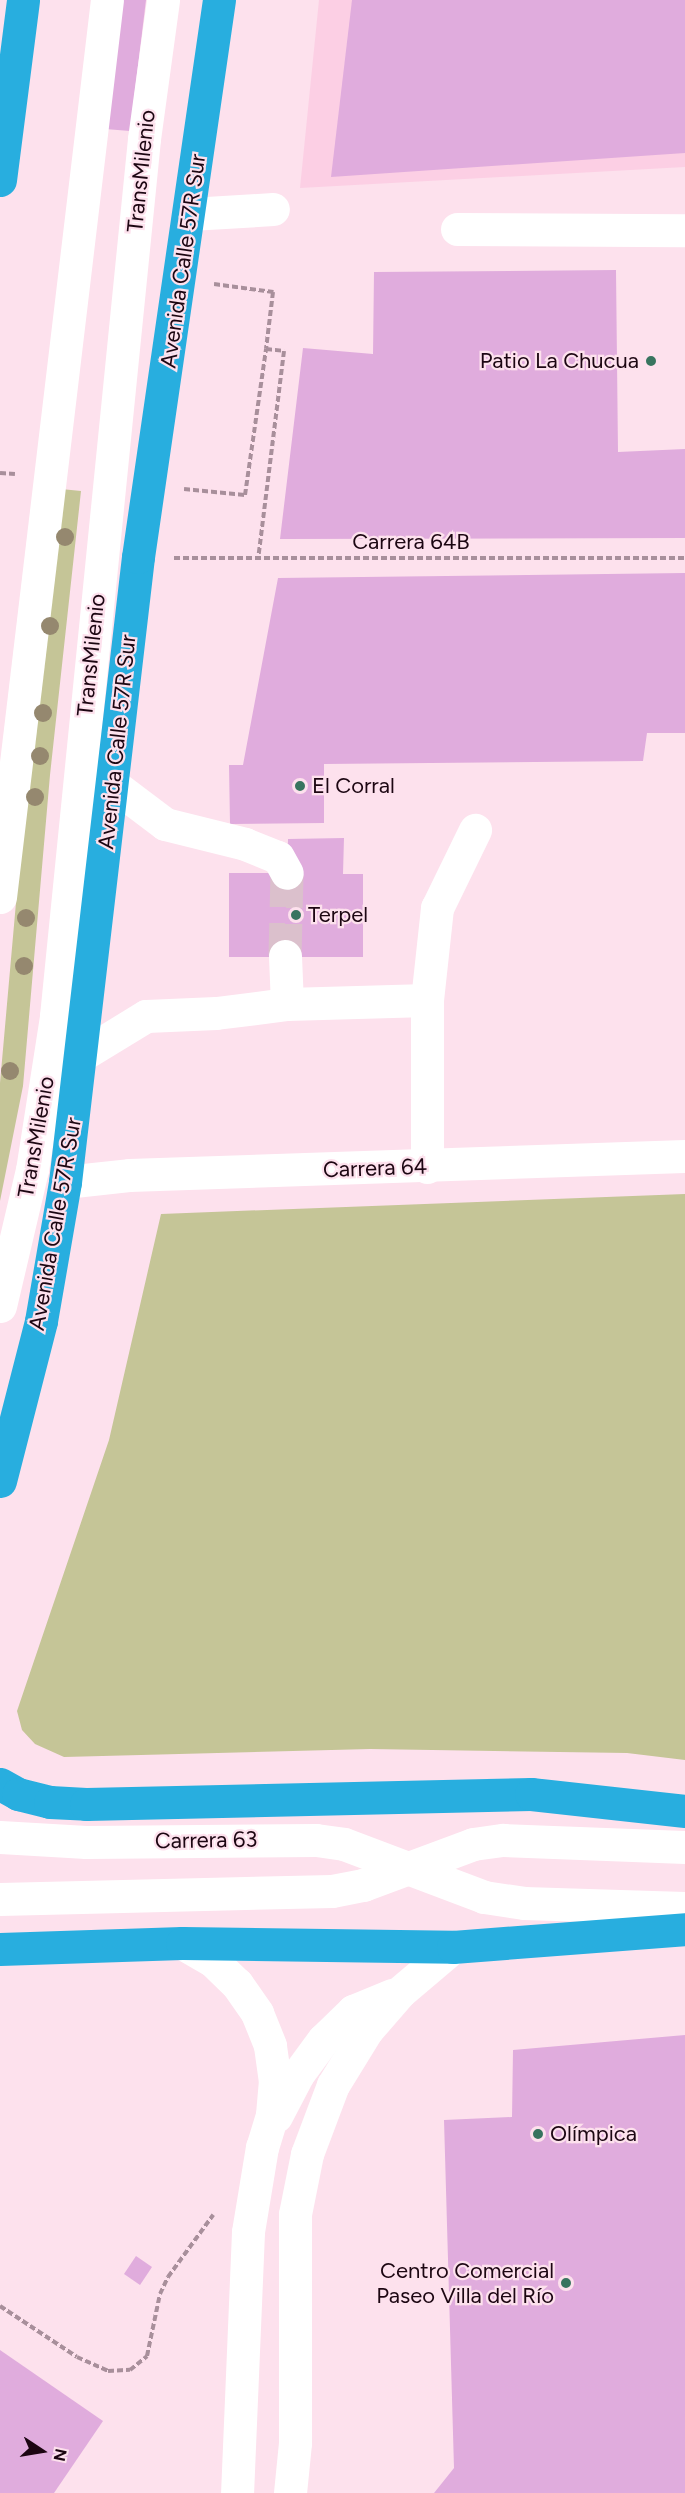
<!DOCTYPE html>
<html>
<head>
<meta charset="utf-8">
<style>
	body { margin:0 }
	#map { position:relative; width:685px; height:2493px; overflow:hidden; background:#fde1ed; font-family:Figtree,sans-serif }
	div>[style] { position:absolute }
	.built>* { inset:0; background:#fccfe4 }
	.green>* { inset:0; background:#c5c597 }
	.building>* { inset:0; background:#e0acdd }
	.minor-tunnel>* { height:33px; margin-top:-16.5px; transform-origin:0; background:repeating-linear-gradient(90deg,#dbc0cc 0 33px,transparent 0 49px) }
	.path>* { height:4px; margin-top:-2px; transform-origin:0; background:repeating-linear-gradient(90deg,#a88f9b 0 6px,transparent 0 9px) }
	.minor>* { height:33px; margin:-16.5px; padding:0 16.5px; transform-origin:16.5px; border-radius:16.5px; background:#fff }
	.highway>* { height:33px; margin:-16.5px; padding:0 16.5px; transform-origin:16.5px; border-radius:16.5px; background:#28aedf }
	.trees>* { width:18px; height:18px; margin:-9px; border-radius:50%; background:#95886f }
	.dots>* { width:16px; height:16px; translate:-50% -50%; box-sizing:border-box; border:3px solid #fde1ed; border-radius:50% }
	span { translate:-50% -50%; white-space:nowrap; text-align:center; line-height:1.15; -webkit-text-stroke:4.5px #fde1ed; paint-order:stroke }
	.street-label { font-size:22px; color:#1c0612 }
	.poi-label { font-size:22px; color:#1c0612 }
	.right { translate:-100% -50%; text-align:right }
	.left { translate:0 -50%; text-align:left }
	.north { position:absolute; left:12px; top:2421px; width:60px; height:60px; -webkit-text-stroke:4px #fde1ed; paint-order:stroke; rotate:102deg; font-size:16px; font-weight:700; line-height:24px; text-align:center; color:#1c0612 }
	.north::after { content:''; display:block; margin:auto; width:21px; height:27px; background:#1c0612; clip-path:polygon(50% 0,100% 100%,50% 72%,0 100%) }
</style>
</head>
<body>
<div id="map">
	<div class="built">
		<i style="clip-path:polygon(319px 0,685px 0,685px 167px,300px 188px)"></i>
	</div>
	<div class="green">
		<i style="clip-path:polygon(61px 489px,81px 491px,50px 775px,23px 1086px,0 1201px,0 1083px,30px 745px)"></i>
		<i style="clip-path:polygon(685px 1194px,685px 1760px,627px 1753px,370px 1749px,64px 1757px,35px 1744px,22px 1730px,17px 1711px,109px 1440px,161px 1214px)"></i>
	</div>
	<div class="building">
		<i style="clip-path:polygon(121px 0,146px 0,130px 131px,105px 129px)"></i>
		<i style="clip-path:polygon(352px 0,685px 0,685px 153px,331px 177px)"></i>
		<i style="clip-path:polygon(616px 270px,618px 452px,685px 449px,685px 538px,280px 539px,303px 348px,373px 354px,374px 272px)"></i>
		<i style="clip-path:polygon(685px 573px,685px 733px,647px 733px,643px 761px,324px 764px,324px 823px,230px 824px,229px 765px,243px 765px,278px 578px)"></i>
		<i style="clip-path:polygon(344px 838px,343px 874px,363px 874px,363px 957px,229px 957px,229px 873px,287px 873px,288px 839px)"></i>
		<i style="clip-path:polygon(685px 2035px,685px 2493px,434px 2493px,454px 2468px,444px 2120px,512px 2117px,513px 2050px)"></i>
		<i style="clip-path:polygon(136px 2256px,152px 2267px,140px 2285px,124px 2274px)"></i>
		<i style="clip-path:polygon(0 2350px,103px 2421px,54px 2493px,0 2493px)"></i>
	</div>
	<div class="minor-tunnel">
		<i style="left:285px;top:956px;width:83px;rotate:-88.6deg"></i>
	</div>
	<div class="path">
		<i style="left:214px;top:284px;width:60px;rotate:7.7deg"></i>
		<i style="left:273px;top:292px;width:57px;rotate:97deg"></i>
		<i style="left:0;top:473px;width:15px;rotate:4deg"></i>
		<i style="left:184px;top:489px;width:61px;rotate:5.6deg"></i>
		<i style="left:245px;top:495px;width:148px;rotate:-81.8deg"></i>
		<i style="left:266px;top:349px;width:18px;rotate:6deg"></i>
		<i style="left:284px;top:351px;width:210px;rotate:97.1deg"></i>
		<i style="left:174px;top:558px;width:511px"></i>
		<i style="left:0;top:2306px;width:92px;rotate:33.5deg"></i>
		<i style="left:77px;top:2357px;width:34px;rotate:24deg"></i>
		<i style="left:108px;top:2371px;width:22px;rotate:-3deg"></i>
		<i style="left:130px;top:2370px;width:22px;rotate:-39deg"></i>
		<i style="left:147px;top:2356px;width:63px;rotate:-78.2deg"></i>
		<i style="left:160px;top:2294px;width:19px;rotate:-65deg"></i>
		<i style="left:168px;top:2277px;width:77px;rotate:-54deg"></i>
	</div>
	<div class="minor">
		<i style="left:190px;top:214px;width:83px;rotate:-3.4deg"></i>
		<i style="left:457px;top:229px;width:228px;rotate:0.3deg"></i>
		<i style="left:112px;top:784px;width:66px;rotate:37deg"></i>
		<i style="left:165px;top:824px;width:82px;rotate:14deg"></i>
		<i style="left:245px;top:844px;width:35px;rotate:22deg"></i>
		<i style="left:278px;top:857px;width:18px;rotate:61deg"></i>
		<i style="left:0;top:897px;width:903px;rotate:-83.2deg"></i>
		<i style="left:287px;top:1004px;width:140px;rotate:-1.6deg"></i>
		<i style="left:82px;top:1055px;width:75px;rotate:-31.4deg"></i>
		<i style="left:146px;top:1016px;width:70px;rotate:-2.5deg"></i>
		<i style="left:216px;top:1013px;width:72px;rotate:-7.2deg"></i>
		<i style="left:287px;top:1004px;width:48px;rotate:-92.4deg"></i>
		<i style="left:427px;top:1167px;width:167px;rotate:-90deg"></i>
		<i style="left:427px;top:1000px;width:93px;rotate:-83.8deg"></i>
		<i style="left:437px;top:908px;width:87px;rotate:-64deg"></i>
		<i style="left:65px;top:1182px;width:64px;rotate:-6.2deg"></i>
		<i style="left:129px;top:1175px;width:556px;rotate:-1.96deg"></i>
		<i style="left:0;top:1306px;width:140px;rotate:-76.8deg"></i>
		<i style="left:32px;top:1170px;width:156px;rotate:-81.1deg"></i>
		<i style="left:56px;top:1016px;width:881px;rotate:-84.27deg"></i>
		<i style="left:144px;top:139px;width:140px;rotate:-82.2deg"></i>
		<i style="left:0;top:1837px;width:86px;rotate:3.3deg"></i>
		<i style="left:86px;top:1842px;width:230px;rotate:-0.5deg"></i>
		<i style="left:316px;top:1840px;width:28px;rotate:8deg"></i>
		<i style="left:344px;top:1844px;width:150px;rotate:20.7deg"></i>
		<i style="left:484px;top:1897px;width:40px;rotate:8.5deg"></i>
		<i style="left:524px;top:1903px;width:161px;rotate:1.8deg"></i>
		<i style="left:0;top:1899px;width:332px;rotate:-1.4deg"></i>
		<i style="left:332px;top:1891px;width:32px;rotate:-11deg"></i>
		<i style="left:363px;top:1885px;width:117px;rotate:-20.4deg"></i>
		<i style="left:473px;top:1844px;width:30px;rotate:-8deg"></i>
		<i style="left:503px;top:1840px;width:182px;rotate:2.2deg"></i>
		<i style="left:182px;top:1943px;width:34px;rotate:30deg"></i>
		<i style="left:212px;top:1960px;width:35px;rotate:44deg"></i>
		<i style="left:237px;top:1984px;width:35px;rotate:55deg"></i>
		<i style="left:257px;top:2013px;width:35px;rotate:68deg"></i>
		<i style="left:270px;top:2046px;width:34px;rotate:82deg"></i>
		<i style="left:275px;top:2080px;width:35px;rotate:95deg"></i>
		<i style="left:272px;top:2115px;width:34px;rotate:107deg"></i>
		<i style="left:262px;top:2147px;width:86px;rotate:99.4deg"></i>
		<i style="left:248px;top:2232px;width:261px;rotate:92.4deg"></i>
		<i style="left:276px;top:2116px;width:47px;rotate:-62.4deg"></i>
		<i style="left:298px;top:2074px;width:42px;rotate:-53.7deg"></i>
		<i style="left:323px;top:2040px;width:42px;rotate:-44deg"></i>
		<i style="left:353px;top:2011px;width:42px;rotate:-22.3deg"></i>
		<i style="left:290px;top:2493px;width:50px;rotate:-84.3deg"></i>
		<i style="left:295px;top:2443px;width:229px;rotate:-90deg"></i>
		<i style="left:295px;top:2214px;width:61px;rotate:-78.7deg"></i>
		<i style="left:307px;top:2154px;width:74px;rotate:-69.4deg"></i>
		<i style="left:333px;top:2085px;width:65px;rotate:-58.3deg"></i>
		<i style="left:367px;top:2030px;width:50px;rotate:-49deg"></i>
		<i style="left:400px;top:1992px;width:70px;rotate:-40.3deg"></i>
	</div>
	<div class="highway">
		<i style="left:0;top:180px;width:181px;rotate:-82.7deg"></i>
		<i style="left:0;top:1481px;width:165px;rotate:-75.6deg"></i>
		<i style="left:41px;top:1321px;width:141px;rotate:-80.2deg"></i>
		<i style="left:65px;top:1182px;width:629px;rotate:-83.34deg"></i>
		<i style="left:138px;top:557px;width:563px;rotate:-81.73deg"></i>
		<i style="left:0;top:1784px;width:21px;rotate:29deg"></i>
		<i style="left:18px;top:1794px;width:33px;rotate:14deg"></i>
		<i style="left:50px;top:1802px;width:36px;rotate:3deg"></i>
		<i style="left:86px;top:1804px;width:445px;rotate:-1.3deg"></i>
		<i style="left:531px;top:1794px;width:155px;rotate:6.3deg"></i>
		<i style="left:0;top:1949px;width:182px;rotate:-1.9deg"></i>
		<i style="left:182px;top:1943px;width:271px;rotate:0.8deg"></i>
		<i style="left:453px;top:1947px;width:233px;rotate:-4.4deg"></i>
	</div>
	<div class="trees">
		<i style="left:65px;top:537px"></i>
		<i style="left:50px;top:626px"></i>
		<i style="left:43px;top:713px"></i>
		<i style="left:40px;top:756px"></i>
		<i style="left:35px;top:797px"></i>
		<i style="left:26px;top:918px"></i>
		<i style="left:24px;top:966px"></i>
		<i style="left:10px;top:1071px"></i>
	</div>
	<div class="dots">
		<i style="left:651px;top:361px;background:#38745f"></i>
		<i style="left:300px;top:786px;background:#38745f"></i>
		<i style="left:296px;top:915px;background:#38745f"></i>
		<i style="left:538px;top:2134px;background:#38745f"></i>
		<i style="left:566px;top:2283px;background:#38745f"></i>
	</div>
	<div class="street-label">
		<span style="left:141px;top:171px;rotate:-84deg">TransMilenio</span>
		<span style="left:183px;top:261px;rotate:-82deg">Avenida Calle 57R Sur</span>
		<span style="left:411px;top:542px">Carrera 64B</span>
		<span style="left:91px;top:655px;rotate:-84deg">TransMilenio</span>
		<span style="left:117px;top:742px;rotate:-84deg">Avenida Calle 57R Sur</span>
		<span style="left:36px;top:1137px;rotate:-80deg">TransMilenio</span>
		<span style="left:375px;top:1168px;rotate:-2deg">Carrera 64</span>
		<span style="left:55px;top:1224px;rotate:-80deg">Avenida Calle 57R Sur</span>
		<span style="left:206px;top:1840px;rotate:-1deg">Carrera 63</span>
	</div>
	<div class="poi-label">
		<span class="right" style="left:639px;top:361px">Patio La Chucua</span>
		<span class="left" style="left:312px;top:786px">El Corral</span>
		<span class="left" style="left:308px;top:915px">Terpel</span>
		<span class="left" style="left:550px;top:2134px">Olímpica</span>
		<span class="right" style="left:554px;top:2283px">Centro Comercial<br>Paseo Villa del Río</span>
	</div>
	<div class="north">N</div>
</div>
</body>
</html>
